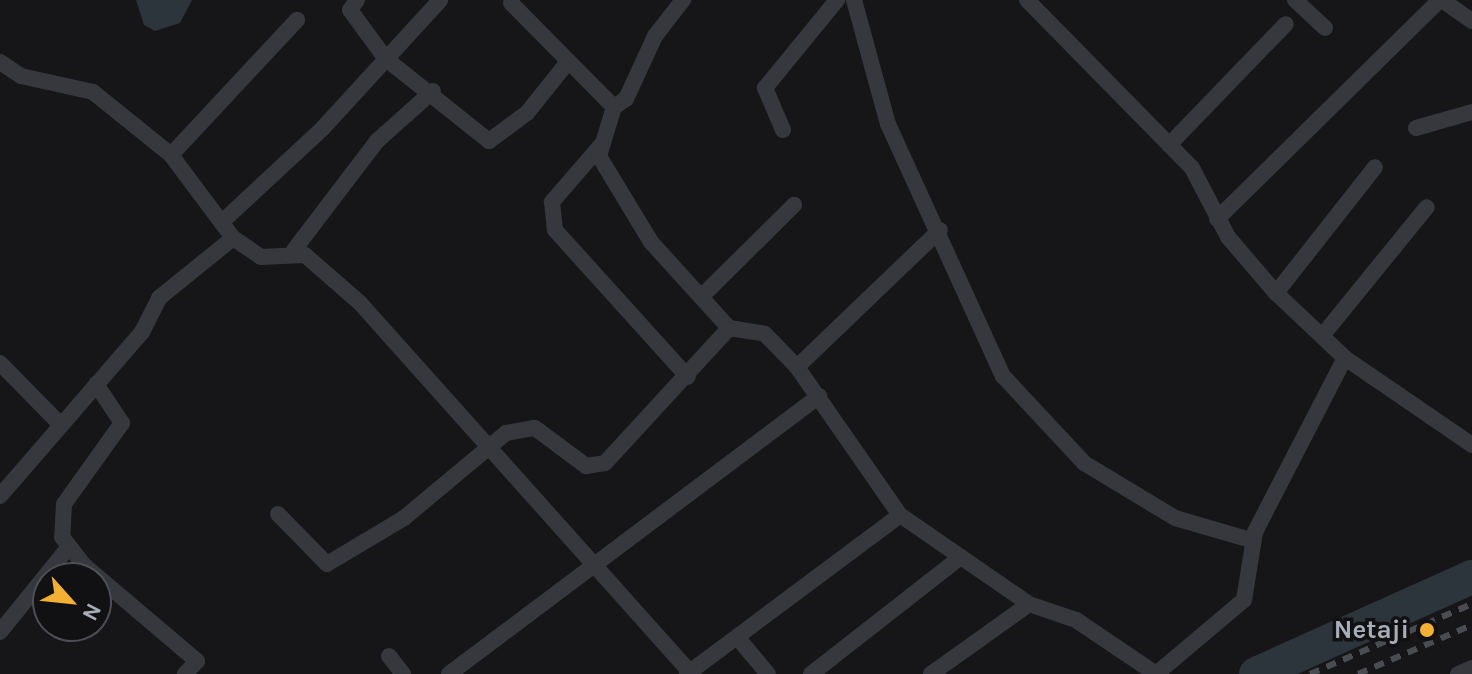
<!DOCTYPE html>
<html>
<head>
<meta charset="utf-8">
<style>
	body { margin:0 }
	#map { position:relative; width:1472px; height:674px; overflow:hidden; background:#161618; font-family:Karla,sans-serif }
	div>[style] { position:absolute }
	.water>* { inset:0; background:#2c353c }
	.river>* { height:34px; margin:-17px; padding:0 17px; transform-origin:17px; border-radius:17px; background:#2c353c }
	.minor>* { height:16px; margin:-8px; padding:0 8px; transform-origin:8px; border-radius:8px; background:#37383d }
	.rail>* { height:6px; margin-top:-3px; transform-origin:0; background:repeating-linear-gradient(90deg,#4a4c52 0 10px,transparent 0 18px) }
	.dots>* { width:22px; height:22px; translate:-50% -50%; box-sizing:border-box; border:4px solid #111113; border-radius:50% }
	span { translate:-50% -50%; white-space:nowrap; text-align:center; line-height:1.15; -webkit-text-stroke:7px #111113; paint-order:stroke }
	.poi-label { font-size:26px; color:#a8adb8; font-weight:700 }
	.right { translate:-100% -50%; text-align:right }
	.north { position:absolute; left:32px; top:562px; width:80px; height:80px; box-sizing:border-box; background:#111113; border:2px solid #4d4f55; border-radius:50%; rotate:117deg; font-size:22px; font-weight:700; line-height:32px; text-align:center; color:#a8adb8 }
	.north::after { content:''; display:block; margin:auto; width:28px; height:36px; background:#f2b134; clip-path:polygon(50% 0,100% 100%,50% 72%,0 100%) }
</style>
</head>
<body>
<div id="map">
	<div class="water">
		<i style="clip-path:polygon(136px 0,192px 0,180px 23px,155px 31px,144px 25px)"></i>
	</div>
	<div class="river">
		<i style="left:1256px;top:674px;width:237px;rotate:-24.2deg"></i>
	</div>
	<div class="minor">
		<i style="left:357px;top:0;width:12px;rotate:125deg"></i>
		<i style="left:350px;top:10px;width:61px;rotate:53.7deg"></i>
		<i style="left:386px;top:59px;width:132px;rotate:38.5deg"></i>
		<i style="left:489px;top:141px;width:47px;rotate:-36.4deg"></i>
		<i style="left:527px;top:113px;width:64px;rotate:-51.3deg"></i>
		<i style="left:854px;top:0;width:129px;rotate:74.7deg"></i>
		<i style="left:888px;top:124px;width:277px;rotate:65.5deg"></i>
		<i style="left:1003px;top:376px;width:119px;rotate:47deg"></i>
		<i style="left:1084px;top:463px;width:106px;rotate:31.1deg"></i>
		<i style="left:1175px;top:518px;width:82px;rotate:16.2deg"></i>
		<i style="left:1027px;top:0;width:235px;rotate:45.5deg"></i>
		<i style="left:1192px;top:168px;width:78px;rotate:62.4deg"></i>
		<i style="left:1228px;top:237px;width:74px;rotate:49.4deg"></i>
		<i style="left:1276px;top:293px;width:95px;rotate:43.3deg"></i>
		<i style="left:1345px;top:358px;width:154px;rotate:34.4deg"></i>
		<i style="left:1295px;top:0;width:41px;rotate:43deg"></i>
		<i style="left:1442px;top:0;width:37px;rotate:35deg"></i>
		<i style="left:511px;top:3px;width:146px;rotate:45.3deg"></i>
		<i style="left:0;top:62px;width:25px;rotate:34deg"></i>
		<i style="left:21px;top:76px;width:74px;rotate:12.5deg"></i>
		<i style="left:93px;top:92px;width:100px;rotate:38.9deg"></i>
		<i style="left:171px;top:155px;width:104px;rotate:53.2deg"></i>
		<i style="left:233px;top:238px;width:34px;rotate:34deg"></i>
		<i style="left:261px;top:257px;width:44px;rotate:-2.6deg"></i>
		<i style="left:305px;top:255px;width:73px;rotate:41.1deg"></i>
		<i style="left:360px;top:303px;width:498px;rotate:48.2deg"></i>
		<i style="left:1416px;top:128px;width:58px;rotate:-15.9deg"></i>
		<i style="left:783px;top:130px;width:46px;rotate:-113.2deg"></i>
		<i style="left:765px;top:88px;width:114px;rotate:-50.7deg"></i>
		<i style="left:602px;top:144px;width:77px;rotate:130.8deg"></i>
		<i style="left:552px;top:202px;width:28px;rotate:84deg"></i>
		<i style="left:555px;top:230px;width:198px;rotate:47.9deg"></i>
		<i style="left:1169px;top:145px;width:168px;rotate:-46deg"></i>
		<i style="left:171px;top:155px;width:185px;rotate:-47deg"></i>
		<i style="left:1217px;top:219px;width:313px;rotate:-44.5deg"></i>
		<i style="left:223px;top:221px;width:135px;rotate:-42.9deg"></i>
		<i style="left:322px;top:129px;width:175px;rotate:-47.5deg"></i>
		<i style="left:294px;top:250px;width:137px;rotate:-52.7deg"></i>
		<i style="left:377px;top:141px;width:75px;rotate:-41.8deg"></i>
		<i style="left:1276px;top:293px;width:160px;rotate:-51.8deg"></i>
		<i style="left:701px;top:297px;width:131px;rotate:-44.7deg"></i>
		<i style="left:729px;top:328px;width:36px;rotate:9deg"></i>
		<i style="left:765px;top:334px;width:46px;rotate:45.9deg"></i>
		<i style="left:797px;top:367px;width:180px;rotate:55.2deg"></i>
		<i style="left:900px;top:515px;width:157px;rotate:34.6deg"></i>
		<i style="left:1029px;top:604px;width:50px;rotate:18.8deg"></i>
		<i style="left:1076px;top:620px;width:97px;rotate:34deg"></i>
		<i style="left:1322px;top:336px;width:166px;rotate:-50.9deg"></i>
		<i style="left:0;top:363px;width:86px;rotate:45.5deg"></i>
		<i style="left:797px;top:367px;width:198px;rotate:-43.8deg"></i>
		<i style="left:96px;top:384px;width:47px;rotate:56.3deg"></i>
		<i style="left:122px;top:423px;width:100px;rotate:125.6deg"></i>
		<i style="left:64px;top:504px;width:33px;rotate:93deg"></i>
		<i style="left:62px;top:537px;width:37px;rotate:52deg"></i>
		<i style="left:85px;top:566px;width:147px;rotate:40.3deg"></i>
		<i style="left:197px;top:661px;width:18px;rotate:133deg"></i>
		<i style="left:0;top:496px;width:217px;rotate:-49.1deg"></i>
		<i style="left:142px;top:332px;width:38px;rotate:-63deg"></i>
		<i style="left:159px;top:298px;width:95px;rotate:-39deg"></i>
		<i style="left:278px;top:514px;width:70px;rotate:45.6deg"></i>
		<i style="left:327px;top:564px;width:90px;rotate:-30.9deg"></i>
		<i style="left:404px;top:518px;width:133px;rotate:-39.8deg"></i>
		<i style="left:506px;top:433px;width:29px;rotate:-10deg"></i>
		<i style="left:535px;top:428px;width:64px;rotate:36.7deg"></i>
		<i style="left:586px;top:466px;width:19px;rotate:-9deg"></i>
		<i style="left:605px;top:463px;width:183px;rotate:-47.4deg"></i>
		<i style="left:729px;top:328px;width:116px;rotate:-132.2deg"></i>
		<i style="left:651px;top:242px;width:100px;rotate:-121.2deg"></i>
		<i style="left:599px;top:156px;width:51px;rotate:-73deg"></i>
		<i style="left:614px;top:107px;width:14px;rotate:-34deg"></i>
		<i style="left:626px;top:99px;width:69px;rotate:-65.3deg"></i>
		<i style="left:655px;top:36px;width:46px;rotate:-52.1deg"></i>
		<i style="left:0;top:632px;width:108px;rotate:-51deg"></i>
		<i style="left:737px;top:637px;width:48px;rotate:50deg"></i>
		<i style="left:389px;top:656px;width:23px;rotate:52deg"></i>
		<i style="left:449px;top:674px;width:463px;rotate:-36.9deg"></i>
		<i style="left:687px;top:674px;width:266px;rotate:-36.7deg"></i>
		<i style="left:811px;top:674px;width:190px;rotate:-38deg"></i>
		<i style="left:931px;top:674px;width:120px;rotate:-35.5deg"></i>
		<i style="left:1156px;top:674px;width:115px;rotate:-40.1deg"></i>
		<i style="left:1244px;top:600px;width:69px;rotate:-80.8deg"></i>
		<i style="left:1255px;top:532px;width:196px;rotate:-62.7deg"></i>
		<i style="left:1458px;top:674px;width:15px;rotate:-23deg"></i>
	</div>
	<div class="rail">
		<i style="left:1310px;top:674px;width:176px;rotate:-23.4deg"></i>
		<i style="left:1358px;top:674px;width:124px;rotate:-23.3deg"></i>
	</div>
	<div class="dots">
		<i style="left:1427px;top:630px;background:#f2b134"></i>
	</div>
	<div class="poi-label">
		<span class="right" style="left:1409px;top:630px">Netaji</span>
	</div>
	<div class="north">N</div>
</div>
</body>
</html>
